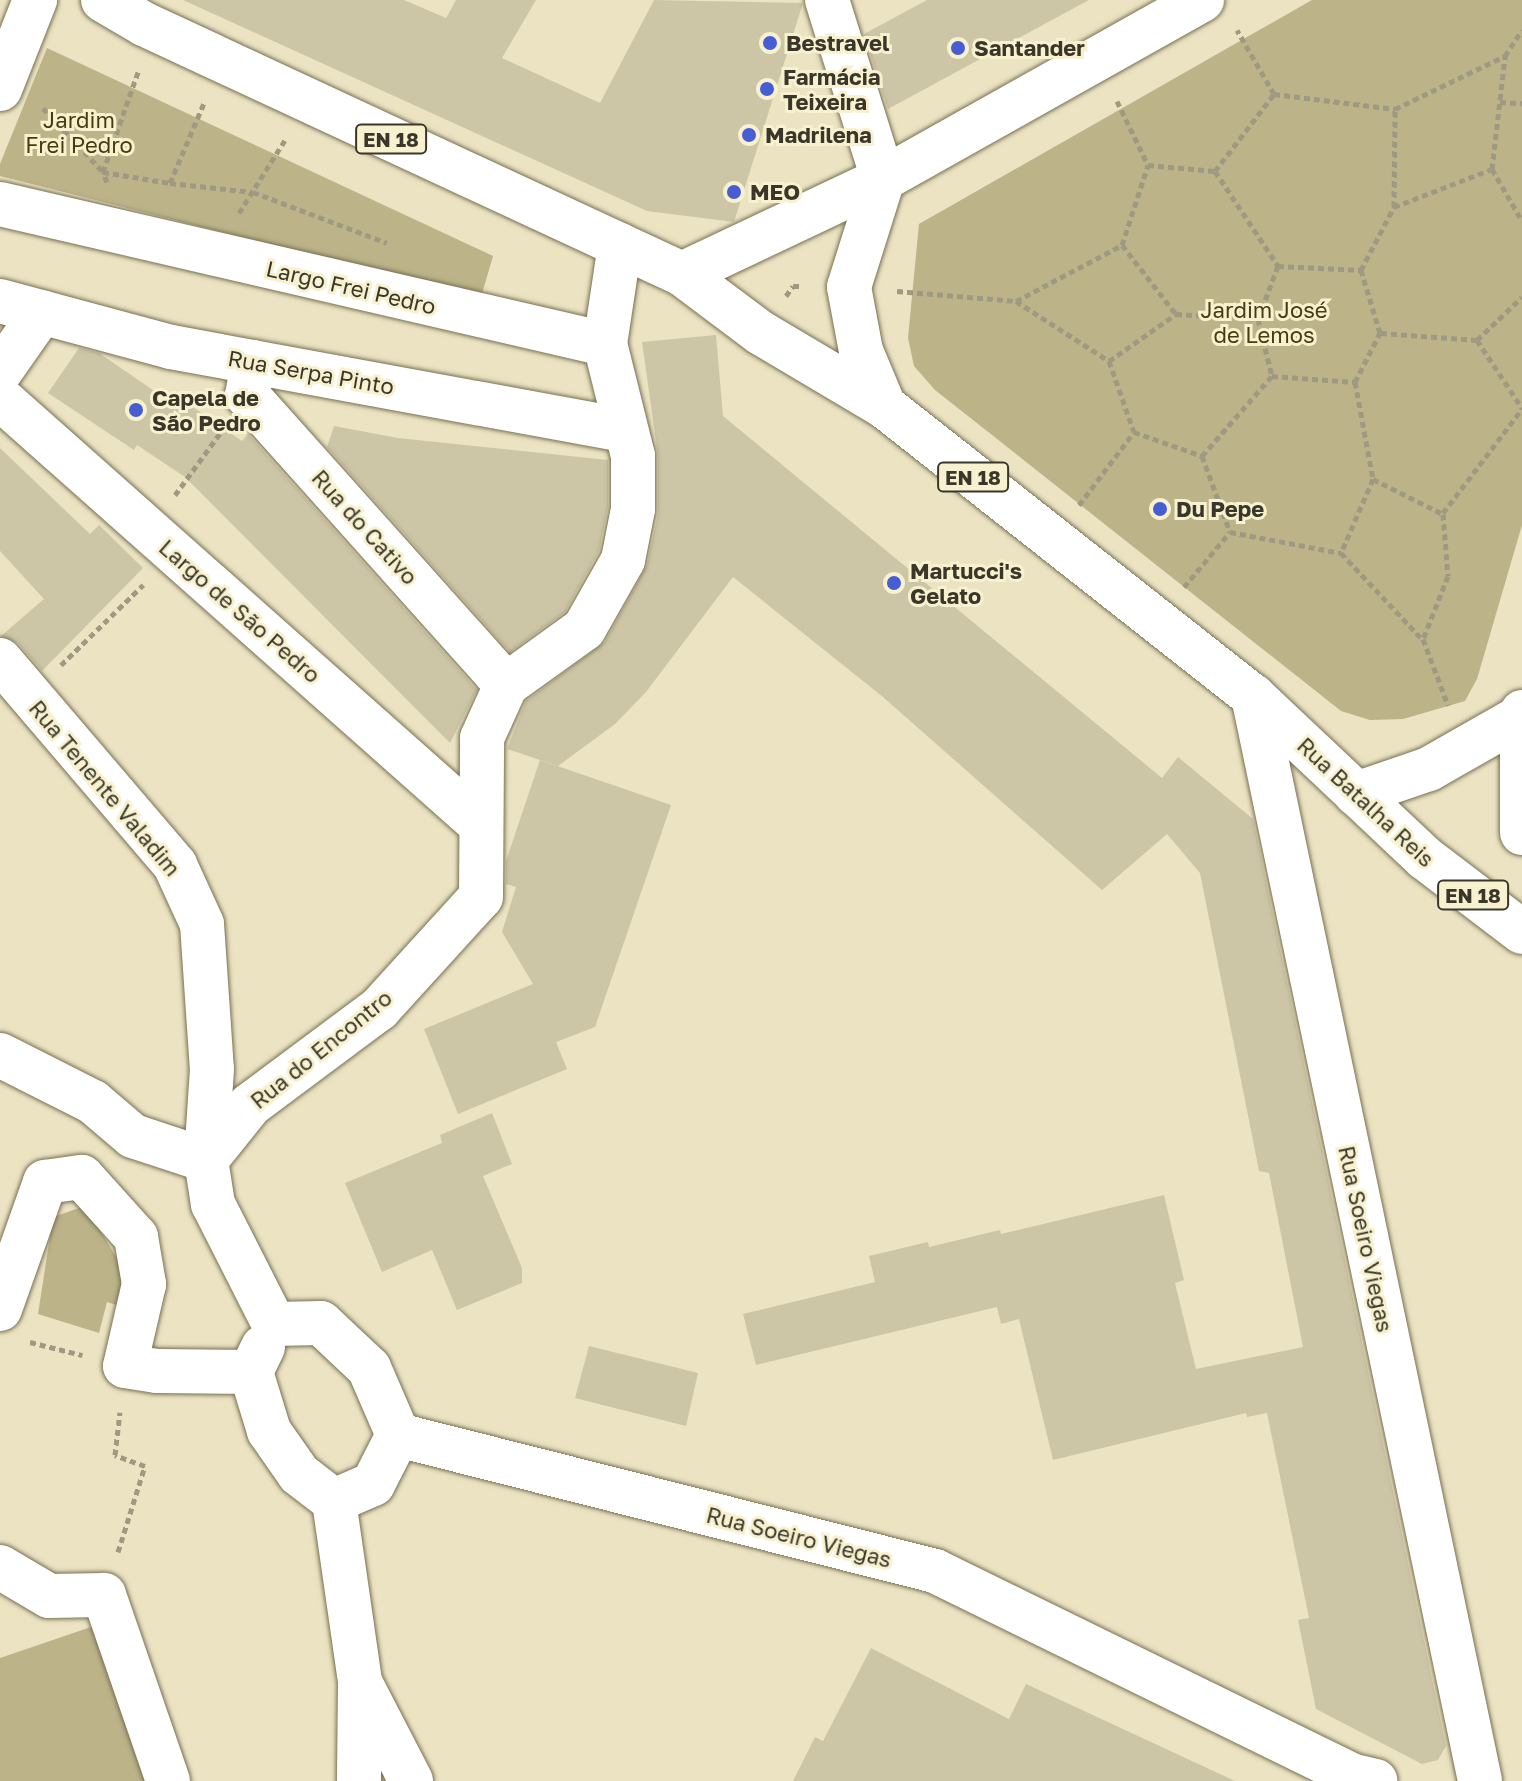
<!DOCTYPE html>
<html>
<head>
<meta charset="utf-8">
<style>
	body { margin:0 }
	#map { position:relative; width:1522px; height:1781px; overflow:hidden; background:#ebe3c2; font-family:"Golos Text",sans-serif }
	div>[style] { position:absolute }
	.green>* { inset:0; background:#bcb389 }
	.building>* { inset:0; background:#cdc6a6 }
	.path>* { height:5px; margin-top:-2.5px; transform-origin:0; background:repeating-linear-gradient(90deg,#9f9981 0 6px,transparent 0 10px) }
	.roads { filter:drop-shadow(0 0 2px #777053) drop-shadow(0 0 2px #777053) }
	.minor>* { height:44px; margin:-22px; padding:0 22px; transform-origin:22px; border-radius:22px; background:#fff }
	.major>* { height:44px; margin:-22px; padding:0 22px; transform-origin:22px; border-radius:22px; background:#fff }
	.dots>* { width:22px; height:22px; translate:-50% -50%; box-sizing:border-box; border:4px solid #f8f1cf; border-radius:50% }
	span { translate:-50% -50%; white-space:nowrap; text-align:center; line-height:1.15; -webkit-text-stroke:6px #f8f1cf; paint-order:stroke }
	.shield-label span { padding:2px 6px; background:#f8f1cf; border:2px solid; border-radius:6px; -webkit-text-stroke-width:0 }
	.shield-label { font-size:20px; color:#3a372a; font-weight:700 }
	.poi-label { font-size:22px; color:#3a372a; font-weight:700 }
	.left { translate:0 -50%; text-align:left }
	.park-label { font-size:22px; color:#463c0e }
	.street-label { font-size:22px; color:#3a372a }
</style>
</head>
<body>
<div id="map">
	<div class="green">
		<i style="clip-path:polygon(1312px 0,1522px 0,1522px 525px,1477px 679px,1465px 701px,1403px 719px,1370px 720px,1341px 711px,935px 390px,914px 366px,908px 338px,919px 224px)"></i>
		<i style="clip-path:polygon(47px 48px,493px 256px,481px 297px,0 176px,0 164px)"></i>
		<i style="clip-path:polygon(85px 1206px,126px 1273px,116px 1305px,107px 1302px,99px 1333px,38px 1314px,53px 1217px)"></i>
		<i style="clip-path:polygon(94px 1626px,146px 1781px,0 1781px,0 1658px)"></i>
	</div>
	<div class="building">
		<i style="clip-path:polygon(183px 0,404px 0,446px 18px,456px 0,536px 0,502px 58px,600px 103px,654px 0,803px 3px,734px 222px,647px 211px)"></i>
		<i style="clip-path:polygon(927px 0,1089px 0,888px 109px,864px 34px)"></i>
		<i style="clip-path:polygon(716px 335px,723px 416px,1162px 778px,1178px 757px,1253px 819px,1446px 1746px,1438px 1760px,1422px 1764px,1316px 1709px,1298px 1620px,1309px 1618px,1267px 1413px,1247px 1417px,1246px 1413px,1053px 1460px,1019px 1319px,1001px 1324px,997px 1307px,756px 1365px,743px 1314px,875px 1282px,869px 1256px,928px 1242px,929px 1247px,1000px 1230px,1001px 1234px,1164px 1195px,1184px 1280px,1175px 1283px,1196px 1369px,1303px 1347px,1269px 1173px,1259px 1171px,1200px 873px,1167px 834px,1102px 890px,883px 697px,733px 577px,646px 692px,615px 724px,558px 766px,507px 749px,526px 701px,605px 642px,647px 565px,658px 514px,658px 456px,642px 342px)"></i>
		<i style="clip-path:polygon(79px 348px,99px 353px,166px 399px,171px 392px,242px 441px,248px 434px,477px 690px,450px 743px,185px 477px,137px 445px,134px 450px,48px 393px)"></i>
		<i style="clip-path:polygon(334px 426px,398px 438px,608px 460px,608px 507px,599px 551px,565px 612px,510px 652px,327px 447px)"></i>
		<i style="clip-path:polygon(0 448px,90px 534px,99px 525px,143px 568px,42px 671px,18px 643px,1px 636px,44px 599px,0 551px)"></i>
		<i style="clip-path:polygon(540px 760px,671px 805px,595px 1027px,556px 1042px,567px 1069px,458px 1114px,424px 1029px,533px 984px,502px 932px,516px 887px,506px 884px,506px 861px)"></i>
		<i style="clip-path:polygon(492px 1113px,512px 1164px,483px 1176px,522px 1268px,522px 1283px,457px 1310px,432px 1250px,382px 1272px,345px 1183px,442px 1143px,440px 1135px)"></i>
		<i style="clip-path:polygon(589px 1346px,698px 1373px,686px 1426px,575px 1398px)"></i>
		<i style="clip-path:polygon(871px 1648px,1009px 1719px,1026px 1684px,1235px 1781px,793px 1781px,815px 1737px,823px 1741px)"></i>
	</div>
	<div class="path">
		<i style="left:1274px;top:94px;width:122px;rotate:7.1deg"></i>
		<i style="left:1395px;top:109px;width:122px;rotate:-25.7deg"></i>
		<i style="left:1505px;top:56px;width:31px;rotate:-57deg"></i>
		<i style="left:1117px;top:101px;width:71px;rotate:64.2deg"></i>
		<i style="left:1148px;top:165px;width:67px;rotate:5.1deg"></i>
		<i style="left:1215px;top:171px;width:114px;rotate:56.4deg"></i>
		<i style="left:1278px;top:266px;width:57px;rotate:110.7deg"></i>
		<i style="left:1258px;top:319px;width:59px;rotate:76.2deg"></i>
		<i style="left:1272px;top:376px;width:83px;rotate:4.1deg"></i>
		<i style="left:1355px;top:382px;width:99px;rotate:79.5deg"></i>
		<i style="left:1373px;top:479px;width:78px;rotate:26.6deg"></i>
		<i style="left:1443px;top:514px;width:62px;rotate:85.4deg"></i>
		<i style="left:1448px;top:576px;width:68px;rotate:111.6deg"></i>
		<i style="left:1423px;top:639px;width:71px;rotate:69.3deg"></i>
		<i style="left:1500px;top:102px;width:22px;rotate:3deg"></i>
		<i style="left:43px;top:108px;width:88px;rotate:46.8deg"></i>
		<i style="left:103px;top:172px;width:106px;rotate:-70.7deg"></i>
		<i style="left:1492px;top:169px;width:60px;rotate:60deg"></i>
		<i style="left:1215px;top:171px;width:97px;rotate:-52.5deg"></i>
		<i style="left:1274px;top:94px;width:74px;rotate:-120deg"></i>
		<i style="left:107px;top:182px;width:11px;rotate:-112deg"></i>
		<i style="left:103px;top:172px;width:68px;rotate:9.3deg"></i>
		<i style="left:170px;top:183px;width:87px;rotate:-67deg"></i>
		<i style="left:170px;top:183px;width:83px;rotate:6.2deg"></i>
		<i style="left:253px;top:192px;width:143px;rotate:20.8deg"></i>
		<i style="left:1394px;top:207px;width:98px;rotate:-89.4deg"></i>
		<i style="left:239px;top:213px;width:86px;rotate:-57.8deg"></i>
		<i style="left:1122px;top:245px;width:84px;rotate:-72deg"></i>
		<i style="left:1278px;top:266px;width:83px;rotate:2.8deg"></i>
		<i style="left:897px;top:291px;width:119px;rotate:4.8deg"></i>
		<i style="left:1016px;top:301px;width:111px;rotate:32.8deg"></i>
		<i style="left:1109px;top:361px;width:82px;rotate:-35deg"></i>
		<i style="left:1176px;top:314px;width:82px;rotate:3.5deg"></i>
		<i style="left:786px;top:296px;width:12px;rotate:-55deg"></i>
		<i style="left:793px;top:286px;width:10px"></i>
		<i style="left:1016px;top:301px;width:120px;rotate:-27.8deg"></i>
		<i style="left:1122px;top:245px;width:88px;rotate:52deg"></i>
		<i style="left:1381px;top:333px;width:96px;rotate:4.2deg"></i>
		<i style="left:1477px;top:340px;width:62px;rotate:-43.7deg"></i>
		<i style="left:1477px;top:340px;width:82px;rotate:56.5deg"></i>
		<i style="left:1109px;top:361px;width:75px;rotate:70.6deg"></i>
		<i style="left:1134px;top:432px;width:72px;rotate:19.4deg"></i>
		<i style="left:1202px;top:456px;width:106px;rotate:-48.8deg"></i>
		<i style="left:1355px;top:382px;width:55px;rotate:-63deg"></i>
		<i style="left:1380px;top:333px;width:66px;rotate:-106.8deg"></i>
		<i style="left:1361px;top:270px;width:71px;rotate:-62.4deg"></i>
		<i style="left:1394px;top:207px;width:105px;rotate:-21.2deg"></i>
		<i style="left:1492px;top:169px;width:114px;rotate:-83.4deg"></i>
		<i style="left:1202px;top:456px;width:81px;rotate:69.8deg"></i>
		<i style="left:1230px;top:532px;width:113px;rotate:10.7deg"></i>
		<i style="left:1373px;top:479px;width:81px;rotate:113.4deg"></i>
		<i style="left:1341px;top:553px;width:118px;rotate:46.7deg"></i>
		<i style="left:175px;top:495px;width:78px;rotate:-53.9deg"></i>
		<i style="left:1079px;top:505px;width:91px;rotate:-53deg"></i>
		<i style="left:1443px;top:513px;width:131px;rotate:-52.8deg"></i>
		<i style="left:1184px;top:587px;width:72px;rotate:-50.1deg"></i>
		<i style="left:61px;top:665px;width:115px;rotate:-44.3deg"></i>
		<i style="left:30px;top:1342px;width:54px;rotate:14deg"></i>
		<i style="left:118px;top:1552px;width:90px;rotate:-72.6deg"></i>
		<i style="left:145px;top:1466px;width:32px;rotate:-160deg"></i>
		<i style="left:115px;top:1455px;width:43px;rotate:-83.4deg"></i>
	</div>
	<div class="roads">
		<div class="minor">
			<i style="left:827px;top:0;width:188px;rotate:72.6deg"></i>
			<i style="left:883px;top:179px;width:113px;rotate:107.5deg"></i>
			<i style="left:849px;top:287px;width:65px;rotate:79.4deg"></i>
			<i style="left:861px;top:351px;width:60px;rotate:67.3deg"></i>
			<i style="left:0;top:89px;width:96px;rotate:-68.5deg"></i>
			<i style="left:0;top:204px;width:621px;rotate:13.03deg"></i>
			<i style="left:605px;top:344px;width:100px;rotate:-81.4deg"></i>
			<i style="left:0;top:301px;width:177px;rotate:15.1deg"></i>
			<i style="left:171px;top:347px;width:462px;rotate:10.4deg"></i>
			<i style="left:253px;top:362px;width:34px;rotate:100deg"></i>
			<i style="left:247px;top:395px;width:389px;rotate:48.2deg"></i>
			<i style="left:0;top:372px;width:73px;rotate:-55deg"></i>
			<i style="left:0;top:398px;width:642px;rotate:41.59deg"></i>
			<i style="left:0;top:660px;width:270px;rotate:49.5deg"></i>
			<i style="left:175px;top:865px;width:65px;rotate:65.4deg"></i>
			<i style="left:202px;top:924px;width:145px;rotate:86.1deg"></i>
			<i style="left:212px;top:1069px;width:91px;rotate:93.8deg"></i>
			<i style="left:206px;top:1160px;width:45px;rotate:81deg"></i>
			<i style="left:213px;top:1204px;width:135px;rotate:63.1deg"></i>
			<i style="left:1253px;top:696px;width:1108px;rotate:78.18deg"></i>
			<i style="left:1356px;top:794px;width:77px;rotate:-18.9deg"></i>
			<i style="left:1429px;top:769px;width:105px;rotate:-29.7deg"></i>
			<i style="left:0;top:1055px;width:104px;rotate:26.8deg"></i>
			<i style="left:93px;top:1102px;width:52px;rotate:40.4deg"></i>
			<i style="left:133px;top:1136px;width:77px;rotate:18.2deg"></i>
			<i style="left:206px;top:1160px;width:70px;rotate:-51.3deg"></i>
			<i style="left:250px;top:1105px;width:161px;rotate:-36.7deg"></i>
			<i style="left:379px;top:1009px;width:151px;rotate:-47.7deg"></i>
			<i style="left:481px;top:897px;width:159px;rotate:-89.6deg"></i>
			<i style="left:482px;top:738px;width:58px;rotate:-65.6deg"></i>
			<i style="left:506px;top:685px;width:96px;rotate:-35.7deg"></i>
			<i style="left:584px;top:629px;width:79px;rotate:-60.5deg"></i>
			<i style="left:623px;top:560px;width:52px;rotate:-78.9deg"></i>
			<i style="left:633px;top:509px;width:53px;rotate:-90deg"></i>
			<i style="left:633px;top:456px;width:115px;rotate:-104deg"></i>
			<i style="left:0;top:1309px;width:135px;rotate:-70.5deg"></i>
			<i style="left:45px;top:1182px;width:37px;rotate:-8deg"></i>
			<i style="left:82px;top:1177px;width:81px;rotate:48deg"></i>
			<i style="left:136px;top:1237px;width:48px;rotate:80.3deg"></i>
			<i style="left:144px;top:1284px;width:84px;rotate:103deg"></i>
			<i style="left:125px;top:1366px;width:32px;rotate:9deg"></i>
			<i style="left:157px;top:1371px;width:94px;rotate:0.6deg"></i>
			<i style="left:274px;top:1324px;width:47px;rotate:-1.2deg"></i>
			<i style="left:321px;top:1323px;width:66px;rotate:43.2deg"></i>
			<i style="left:369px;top:1368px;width:73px;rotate:66.6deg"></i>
			<i style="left:398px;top:1435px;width:55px;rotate:117deg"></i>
			<i style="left:373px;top:1484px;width:43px;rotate:156.4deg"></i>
			<i style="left:263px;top:1347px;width:28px;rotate:116deg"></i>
			<i style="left:251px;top:1372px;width:62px;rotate:73deg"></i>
			<i style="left:269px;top:1431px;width:52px;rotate:55.1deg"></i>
			<i style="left:299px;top:1474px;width:44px;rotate:37.6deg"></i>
			<i style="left:398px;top:1435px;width:554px;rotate:14.21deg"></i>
			<i style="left:935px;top:1571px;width:466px;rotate:26.1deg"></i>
			<i style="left:1354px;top:1776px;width:22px;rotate:13deg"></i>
			<i style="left:334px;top:1501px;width:183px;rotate:81.8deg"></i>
			<i style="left:360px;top:1682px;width:99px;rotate:90.6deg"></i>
			<i style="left:0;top:1567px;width:57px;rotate:30.6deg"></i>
			<i style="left:49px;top:1596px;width:55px;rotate:-1deg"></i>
			<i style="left:104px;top:1595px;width:197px;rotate:71deg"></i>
			<i style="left:361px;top:1684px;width:109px;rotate:62.7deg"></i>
		</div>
		<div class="major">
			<i style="left:103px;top:0;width:48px;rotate:30.3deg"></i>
			<i style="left:144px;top:24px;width:593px;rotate:24.92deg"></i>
			<i style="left:682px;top:274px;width:99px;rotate:36.8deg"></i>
			<i style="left:761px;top:333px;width:143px;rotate:30.7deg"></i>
			<i style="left:884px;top:406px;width:469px;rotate:38.2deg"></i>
			<i style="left:1253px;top:696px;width:236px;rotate:43.3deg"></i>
			<i style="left:1425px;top:858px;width:122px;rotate:37.3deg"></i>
			<i style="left:682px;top:274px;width:222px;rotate:-25.3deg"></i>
			<i style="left:883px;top:179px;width:366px;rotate:-29.3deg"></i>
			<i style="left:1522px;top:712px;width:121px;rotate:90deg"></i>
		</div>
	</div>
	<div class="dots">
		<i style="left:770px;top:43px;background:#465ed2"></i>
		<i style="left:958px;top:48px;background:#465ed2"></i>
		<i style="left:767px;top:89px;background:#465ed2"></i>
		<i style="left:749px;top:135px;background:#465ed2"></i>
		<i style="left:734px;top:192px;background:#465ed2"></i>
		<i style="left:136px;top:410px;background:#465ed2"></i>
		<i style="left:1160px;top:509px;background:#465ed2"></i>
		<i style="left:894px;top:583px;background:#465ed2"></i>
	</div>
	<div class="shield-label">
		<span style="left:391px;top:139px">EN 18</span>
		<span style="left:973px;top:477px">EN 18</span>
		<span style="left:1473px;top:895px">EN 18</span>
	</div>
	<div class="poi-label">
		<span class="left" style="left:786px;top:43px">Bestravel</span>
		<span class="left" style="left:974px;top:48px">Santander</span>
		<span class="left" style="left:783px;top:89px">Farmácia<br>Teixeira</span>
		<span class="left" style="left:765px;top:135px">Madrilena</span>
		<span class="left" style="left:750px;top:192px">MEO</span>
		<span class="left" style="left:152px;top:410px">Capela de<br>São Pedro</span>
		<span class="left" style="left:1176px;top:509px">Du Pepe</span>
		<span class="left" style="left:910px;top:583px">Martucci's<br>Gelato</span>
	</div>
	<div class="park-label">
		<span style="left:79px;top:132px">Jardim<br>Frei Pedro</span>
		<span style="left:1264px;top:322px">Jardim José<br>de Lemos</span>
	</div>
	<div class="street-label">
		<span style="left:351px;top:287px;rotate:13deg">Largo Frei Pedro</span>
		<span style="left:311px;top:372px;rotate:10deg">Rua Serpa Pinto</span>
		<span style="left:365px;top:527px;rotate:48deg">Rua do Cativo</span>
		<span style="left:240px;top:611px;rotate:41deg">Largo de São Pedro</span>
		<span style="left:105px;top:788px;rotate:50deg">Rua Tenente Valadim</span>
		<span style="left:1366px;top:802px;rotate:43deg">Rua Batalha Reis</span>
		<span style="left:321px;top:1049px;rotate:-39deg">Rua do Encontro</span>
		<span style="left:1366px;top:1239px;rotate:78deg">Rua Soeiro Viegas</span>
		<span style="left:799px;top:1537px;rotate:14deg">Rua Soeiro Viegas</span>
	</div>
</div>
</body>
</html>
